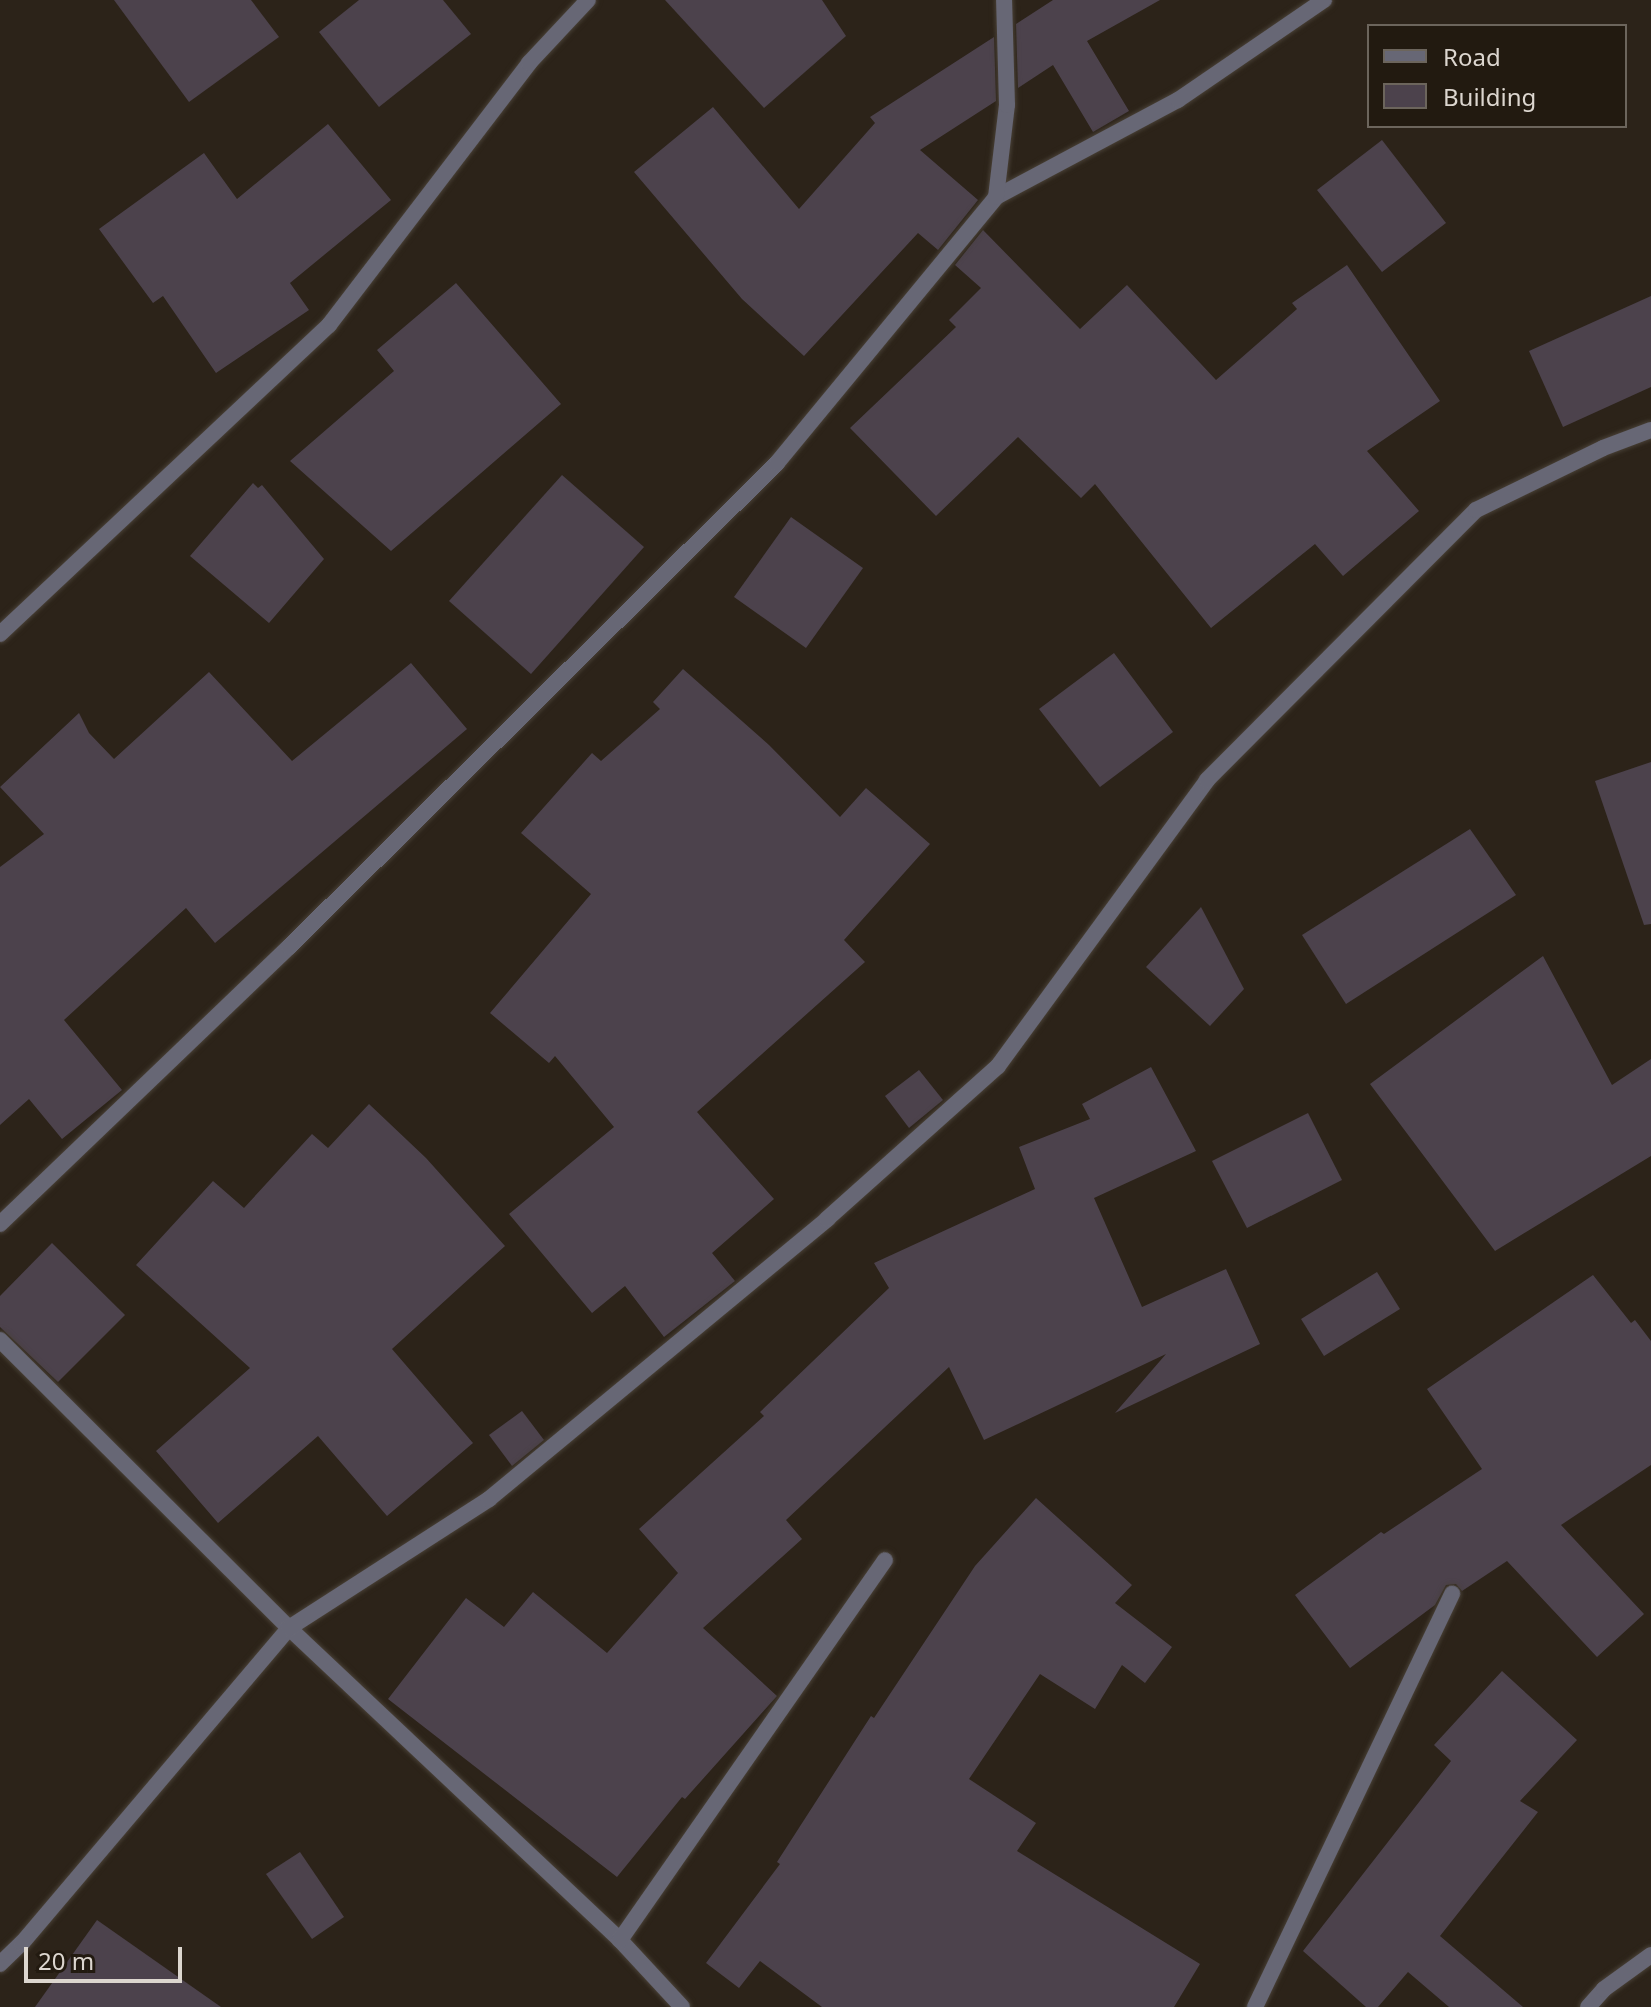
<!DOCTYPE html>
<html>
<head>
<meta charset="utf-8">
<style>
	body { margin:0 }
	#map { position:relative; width:1651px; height:2007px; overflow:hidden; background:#2c2319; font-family:"Noto Sans",sans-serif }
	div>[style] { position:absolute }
	.building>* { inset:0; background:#4c424c }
	.roads { filter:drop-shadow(0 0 2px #484036) drop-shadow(0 0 2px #484036) }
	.minor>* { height:16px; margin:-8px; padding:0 8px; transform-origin:8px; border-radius:8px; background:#676775 }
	span { translate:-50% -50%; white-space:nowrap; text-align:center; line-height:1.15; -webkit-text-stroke:6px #221a10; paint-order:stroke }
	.legend { position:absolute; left:1367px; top:24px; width:260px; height:104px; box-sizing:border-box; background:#221a10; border:2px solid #6c655c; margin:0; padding:10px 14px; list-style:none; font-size:24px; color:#dcd6cf }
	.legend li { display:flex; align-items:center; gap:16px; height:40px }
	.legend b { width:40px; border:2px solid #6c655c }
	.scale { position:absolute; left:24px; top:1947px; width:158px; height:36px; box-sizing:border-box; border:4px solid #dcd6cf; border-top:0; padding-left:10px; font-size:24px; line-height:28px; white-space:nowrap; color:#dcd6cf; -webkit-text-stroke:6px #221a10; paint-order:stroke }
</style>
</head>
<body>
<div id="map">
	<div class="building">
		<i style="clip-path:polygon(114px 0,251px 0,279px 37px,189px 102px)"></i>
		<i style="clip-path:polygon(359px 0,443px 0,471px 34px,379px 107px,319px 32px)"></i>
		<i style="clip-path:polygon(665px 0,822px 0,846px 36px,764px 108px)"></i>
		<i style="clip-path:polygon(1053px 0,1160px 0,1087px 41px,1129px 111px,1093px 132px,1053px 65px,1018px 88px,1016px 24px)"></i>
		<i style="clip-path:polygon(994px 37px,996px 101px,920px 150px,978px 200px,938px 250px,918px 233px,804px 356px,742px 299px,634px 172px,713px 107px,799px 209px,875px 123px,870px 117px)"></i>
		<i style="clip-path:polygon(328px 124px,391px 200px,290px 283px,309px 310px,216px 373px,163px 296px,153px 303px,99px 229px,204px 153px,237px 199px)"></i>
		<i style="clip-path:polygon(1382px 140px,1446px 223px,1382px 272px,1317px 190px)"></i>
		<i style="clip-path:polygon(983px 230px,1080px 329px,1127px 285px,1216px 380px,1297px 309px,1292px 303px,1347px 265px,1440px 401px,1367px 451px,1419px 511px,1343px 576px,1315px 544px,1211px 628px,1095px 484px,1081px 498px,1018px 437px,936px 516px,850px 428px,956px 327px,949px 320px,981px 288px,955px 265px)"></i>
		<i style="clip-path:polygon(456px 283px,561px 404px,391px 551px,290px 461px,394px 371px,377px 350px)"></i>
		<i style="clip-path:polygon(1651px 296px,1651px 387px,1563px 427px,1529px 351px)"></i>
		<i style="clip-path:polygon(562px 475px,644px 547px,531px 674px,449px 601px)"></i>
		<i style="clip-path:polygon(253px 483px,258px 488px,262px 485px,324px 559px,269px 623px,190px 556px)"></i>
		<i style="clip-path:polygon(791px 517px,863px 568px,806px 648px,734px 597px)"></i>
		<i style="clip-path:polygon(1114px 653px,1173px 732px,1100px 787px,1039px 709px)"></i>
		<i style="clip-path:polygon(411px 663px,467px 729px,215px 943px,186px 908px,64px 1020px,122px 1090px,62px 1139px,29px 1099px,0 1125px,0 867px,44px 834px,0 787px,79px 713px,89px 733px,114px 759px,209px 672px,292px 761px)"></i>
		<i style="clip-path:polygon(683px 669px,769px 745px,840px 817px,866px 788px,930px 844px,844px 940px,865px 962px,697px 1112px,774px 1199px,712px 1253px,735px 1281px,664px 1337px,625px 1286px,592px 1313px,509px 1214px,614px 1127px,555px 1056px,549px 1063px,490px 1013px,591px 894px,521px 833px,592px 753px,601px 761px,660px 709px,653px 702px)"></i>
		<i style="clip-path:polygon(1651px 762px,1651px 924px,1644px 925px,1595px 781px)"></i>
		<i style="clip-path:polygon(1470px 829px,1516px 895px,1346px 1004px,1302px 935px)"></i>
		<i style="clip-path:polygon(1201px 907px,1244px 989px,1210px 1026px,1146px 967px)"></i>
		<i style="clip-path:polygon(1543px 956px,1612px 1085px,1651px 1059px,1651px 1156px,1495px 1251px,1370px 1084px)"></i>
		<i style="clip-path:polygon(1151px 1067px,1196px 1151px,1094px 1198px,1142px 1307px,1226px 1269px,1260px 1344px,1115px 1413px,1166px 1354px,984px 1440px,949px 1367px,786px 1520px,802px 1539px,703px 1628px,777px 1696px,685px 1799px,682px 1797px,617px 1877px,388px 1699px,466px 1598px,504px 1627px,533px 1592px,607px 1653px,678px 1573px,639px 1529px,764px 1416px,760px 1412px,889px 1288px,874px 1263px,1035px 1189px,1019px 1147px,1090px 1119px,1082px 1104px)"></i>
		<i style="clip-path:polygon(919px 1070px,943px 1100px,909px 1128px,885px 1096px)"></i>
		<i style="clip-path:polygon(369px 1104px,426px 1158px,505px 1246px,392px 1349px,473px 1443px,387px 1516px,318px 1436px,218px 1523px,156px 1451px,250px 1368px,136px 1265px,213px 1181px,244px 1208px,312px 1134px,328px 1148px)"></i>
		<i style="clip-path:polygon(1308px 1113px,1342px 1180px,1247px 1228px,1212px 1161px)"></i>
		<i style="clip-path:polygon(52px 1243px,125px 1315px,58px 1382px,0 1327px,0 1296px)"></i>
		<i style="clip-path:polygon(1377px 1272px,1400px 1309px,1324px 1356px,1301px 1319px)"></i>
		<i style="clip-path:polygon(1593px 1275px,1631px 1323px,1635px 1320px,1651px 1341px,1651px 1465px,1561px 1525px,1644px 1614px,1597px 1657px,1507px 1561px,1462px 1591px,1456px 1584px,1446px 1585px,1435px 1605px,1350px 1668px,1295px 1595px,1381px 1532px,1384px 1534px,1482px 1469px,1427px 1389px)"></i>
		<i style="clip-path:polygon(522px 1411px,544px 1440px,512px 1466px,489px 1435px)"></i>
		<i style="clip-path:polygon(1036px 1498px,1132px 1585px,1115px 1603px,1172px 1647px,1145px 1683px,1122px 1665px,1095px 1709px,1040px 1674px,969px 1779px,1036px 1823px,1017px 1851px,1200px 1964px,1174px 2007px,822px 2007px,760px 1961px,739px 1988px,706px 1963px,780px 1864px,777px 1862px,871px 1716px,874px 1718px,975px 1566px)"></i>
		<i style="clip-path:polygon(1502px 1671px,1577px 1740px,1520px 1801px,1538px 1812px,1440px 1936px,1523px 2007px,1449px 2007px,1408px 1972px,1378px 2007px,1366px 2007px,1303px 1951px,1451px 1761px,1434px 1745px)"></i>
		<i style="clip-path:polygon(300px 1852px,344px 1917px,312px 1939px,266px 1874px)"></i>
		<i style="clip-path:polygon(97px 1920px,221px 2007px,35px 2007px)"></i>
	</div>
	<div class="roads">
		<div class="minor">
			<i style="left:996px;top:197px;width:206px;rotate:-28.1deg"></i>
			<i style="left:1178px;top:100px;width:177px;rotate:-34.4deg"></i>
			<i style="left:0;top:634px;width:451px;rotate:-43.2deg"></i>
			<i style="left:329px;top:325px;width:330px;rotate:-52.6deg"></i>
			<i style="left:529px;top:63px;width:86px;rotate:-46.9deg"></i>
			<i style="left:0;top:1224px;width:400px;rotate:-43.8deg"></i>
			<i style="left:289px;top:947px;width:687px;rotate:-44.76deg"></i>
			<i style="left:777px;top:463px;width:345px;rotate:-50.5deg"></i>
			<i style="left:996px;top:197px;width:93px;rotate:-83.2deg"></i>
			<i style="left:1007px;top:105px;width:105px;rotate:-91.6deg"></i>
			<i style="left:0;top:1340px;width:408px;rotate:44.9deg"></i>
			<i style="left:289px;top:1628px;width:455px;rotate:43.3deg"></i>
			<i style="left:620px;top:1940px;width:91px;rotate:47.2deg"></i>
			<i style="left:620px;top:1940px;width:463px;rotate:-55.1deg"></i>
			<i style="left:0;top:1964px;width:30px;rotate:-44deg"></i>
			<i style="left:22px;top:1943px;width:413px;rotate:-49.7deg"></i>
			<i style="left:289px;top:1628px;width:238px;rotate:-32.8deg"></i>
			<i style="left:489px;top:1499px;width:439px;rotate:-39.6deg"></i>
			<i style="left:827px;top:1219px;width:229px;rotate:-41.8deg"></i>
			<i style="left:998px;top:1066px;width:354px;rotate:-53.8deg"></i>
			<i style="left:1207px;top:780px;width:381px;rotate:-45.1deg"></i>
			<i style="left:1476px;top:510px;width:141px;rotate:-26deg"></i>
			<i style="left:1603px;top:448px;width:51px;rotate:-20.6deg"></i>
			<i style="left:1255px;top:2007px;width:458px;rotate:-64.5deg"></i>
			<i style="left:1588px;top:2007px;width:24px;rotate:-48deg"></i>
			<i style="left:1604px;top:1989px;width:58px;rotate:-35.9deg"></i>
		</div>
	</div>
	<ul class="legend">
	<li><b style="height:10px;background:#676775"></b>Road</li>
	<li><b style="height:22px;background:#4c424c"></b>Building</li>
	</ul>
	<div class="scale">20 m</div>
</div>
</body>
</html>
